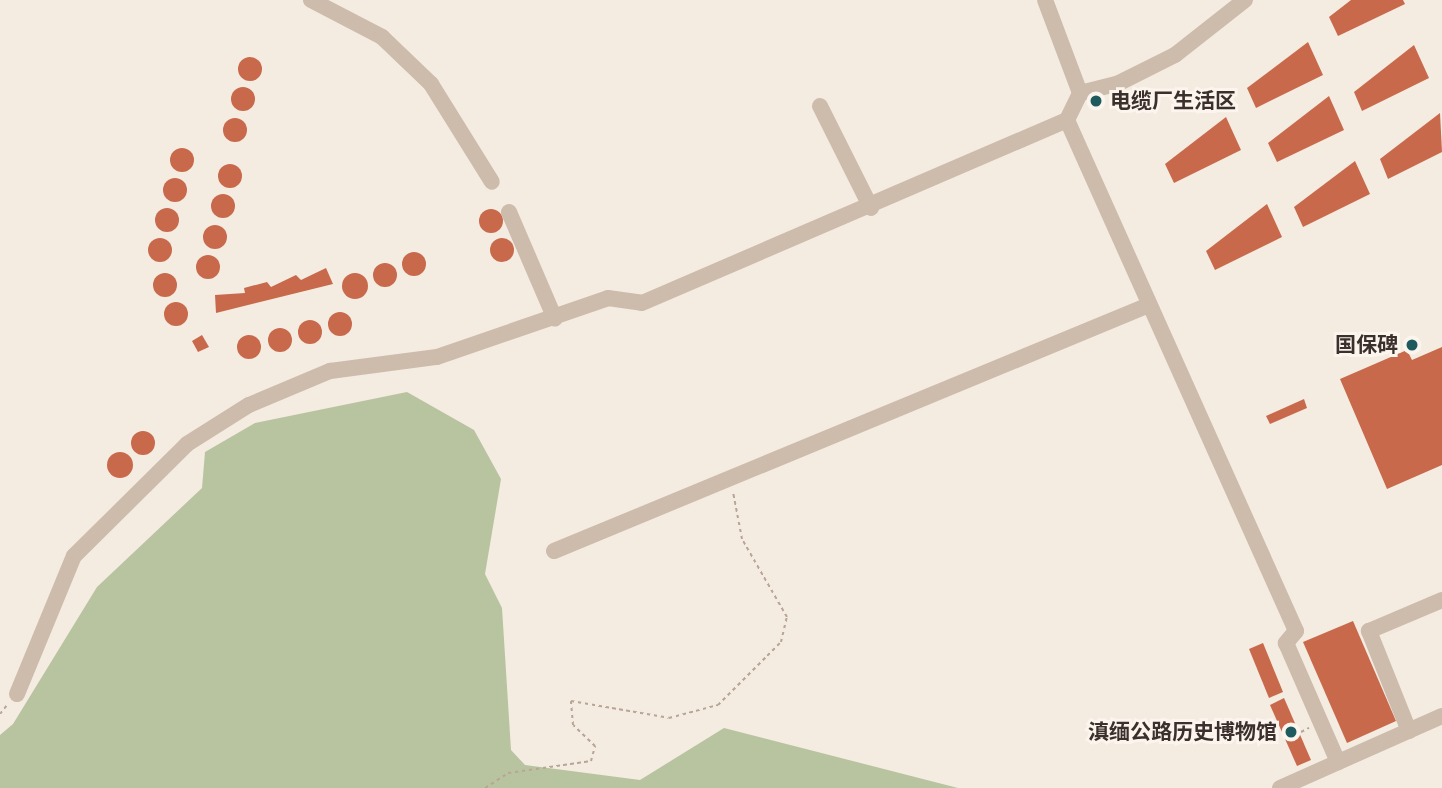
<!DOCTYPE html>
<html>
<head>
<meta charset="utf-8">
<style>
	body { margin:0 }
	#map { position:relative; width:1442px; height:788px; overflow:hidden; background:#f4ebe1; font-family:Jost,"Noto Sans SC",sans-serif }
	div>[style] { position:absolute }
	.green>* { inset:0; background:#b8c4a0 }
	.building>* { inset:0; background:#c8694b }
	.round { border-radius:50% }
	.path>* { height:2px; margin-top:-1px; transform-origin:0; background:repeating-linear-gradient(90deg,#b9a596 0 3.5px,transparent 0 7px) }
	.minor>* { height:16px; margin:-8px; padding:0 8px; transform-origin:8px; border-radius:8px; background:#cdbbac }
	.dots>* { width:19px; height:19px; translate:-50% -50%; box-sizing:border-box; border:4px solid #fbf5ee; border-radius:50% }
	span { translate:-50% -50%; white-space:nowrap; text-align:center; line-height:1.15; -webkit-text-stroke:6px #fbf5ee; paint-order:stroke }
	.poi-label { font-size:21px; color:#3b302b; font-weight:700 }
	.left { translate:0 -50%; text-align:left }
	.right { translate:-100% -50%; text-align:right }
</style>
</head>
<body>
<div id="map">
	<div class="green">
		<i style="clip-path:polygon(407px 392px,474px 430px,501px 479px,485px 574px,502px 608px,511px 750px,525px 765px,640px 780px,724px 728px,958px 788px,0 788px,0 735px,13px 724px,97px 587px,202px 488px,205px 452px,255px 423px)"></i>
	</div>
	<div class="building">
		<i style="clip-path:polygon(1351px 0,1403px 0,1405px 4px,1338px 36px,1329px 17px)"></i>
		<i style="clip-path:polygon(1308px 42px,1323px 75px,1256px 108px,1247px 88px)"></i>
		<i style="clip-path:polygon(1414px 45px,1429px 78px,1362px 111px,1354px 92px)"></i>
		<i class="round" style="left:238px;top:57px;width:24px;height:24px"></i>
		<i class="round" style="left:231px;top:87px;width:24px;height:24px"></i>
		<i style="clip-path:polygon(1329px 96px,1344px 130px,1277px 162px,1268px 143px)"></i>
		<i style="clip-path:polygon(1440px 113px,1442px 152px,1388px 179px,1380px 159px)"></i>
		<i style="clip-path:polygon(1226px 117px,1241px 150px,1174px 183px,1165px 164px)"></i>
		<i class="round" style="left:223px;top:118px;width:24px;height:24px"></i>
		<i class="round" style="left:170px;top:148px;width:24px;height:24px"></i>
		<i style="clip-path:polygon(1355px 161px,1370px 194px,1303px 227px,1294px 207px)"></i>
		<i class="round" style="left:218px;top:164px;width:24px;height:24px"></i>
		<i class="round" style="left:163px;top:178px;width:24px;height:24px"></i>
		<i class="round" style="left:211px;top:194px;width:24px;height:24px"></i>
		<i style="clip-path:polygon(1267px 204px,1282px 237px,1215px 270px,1206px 251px)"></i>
		<i class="round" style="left:155px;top:208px;width:24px;height:24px"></i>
		<i class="round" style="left:479px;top:209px;width:24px;height:24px"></i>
		<i class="round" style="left:203px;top:225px;width:24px;height:24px"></i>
		<i class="round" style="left:490px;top:238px;width:24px;height:24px"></i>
		<i class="round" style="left:148px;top:238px;width:24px;height:24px"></i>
		<i class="round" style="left:402px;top:252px;width:24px;height:24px"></i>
		<i class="round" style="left:196px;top:255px;width:24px;height:24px"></i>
		<i class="round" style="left:373px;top:263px;width:24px;height:24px"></i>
		<i style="clip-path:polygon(326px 268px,333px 284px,216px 313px,215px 295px,245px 293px,244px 288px,267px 282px,271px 287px,296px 275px,301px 280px)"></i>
		<i class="round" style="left:153px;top:273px;width:24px;height:24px"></i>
		<i class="round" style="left:342px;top:273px;width:26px;height:26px"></i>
		<i class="round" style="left:164px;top:302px;width:24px;height:24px"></i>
		<i class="round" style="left:328px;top:312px;width:24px;height:24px"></i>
		<i class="round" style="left:298px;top:320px;width:24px;height:24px"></i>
		<i class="round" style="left:268px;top:328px;width:24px;height:24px"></i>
		<i class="round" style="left:237px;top:335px;width:24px;height:24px"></i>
		<i style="clip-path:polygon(202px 335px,209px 347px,198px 352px,192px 341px)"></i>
		<i style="clip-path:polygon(1442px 347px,1442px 465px,1387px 489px,1340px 379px,1407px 350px,1412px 360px)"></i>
		<i style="clip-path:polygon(1304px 399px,1307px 408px,1270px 424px,1266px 416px)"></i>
		<i class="round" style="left:131px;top:431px;width:24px;height:24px"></i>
		<i class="round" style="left:107px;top:452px;width:26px;height:26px"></i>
		<i style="clip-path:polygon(1353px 621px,1396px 721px,1347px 743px,1303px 642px)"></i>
		<i style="clip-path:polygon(1263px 643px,1283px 692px,1269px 698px,1249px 649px)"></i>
		<i style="clip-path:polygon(1284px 698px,1311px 760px,1297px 766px,1270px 705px)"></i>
	</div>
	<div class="path">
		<i style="left:0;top:714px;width:11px;rotate:-52deg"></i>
		<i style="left:1301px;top:732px;width:9px;rotate:-27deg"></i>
		<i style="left:485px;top:788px;width:27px;rotate:-33deg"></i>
		<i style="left:508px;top:773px;width:84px;rotate:-8.2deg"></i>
		<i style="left:591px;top:761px;width:16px;rotate:-75deg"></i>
		<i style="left:595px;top:746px;width:30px;rotate:-136deg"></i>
		<i style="left:573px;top:725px;width:24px;rotate:-95deg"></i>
		<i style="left:571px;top:701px;width:99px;rotate:9.8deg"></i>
		<i style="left:669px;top:718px;width:51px;rotate:-14.9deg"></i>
		<i style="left:718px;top:705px;width:89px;rotate:-45deg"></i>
		<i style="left:781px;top:642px;width:26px;rotate:-77deg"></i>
		<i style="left:787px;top:617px;width:90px;rotate:-120deg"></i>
		<i style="left:742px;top:539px;width:48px;rotate:-100.8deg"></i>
	</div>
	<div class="minor">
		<i style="left:311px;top:0;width:80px;rotate:27.5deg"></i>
		<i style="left:382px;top:37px;width:68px;rotate:43.8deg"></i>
		<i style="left:431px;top:84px;width:115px;rotate:58.1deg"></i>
		<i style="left:1080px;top:93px;width:38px;rotate:-14deg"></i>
		<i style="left:1117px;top:84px;width:65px;rotate:-26.6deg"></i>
		<i style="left:1175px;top:55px;width:89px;rotate:-38.2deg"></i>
		<i style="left:820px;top:106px;width:114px;rotate:63.4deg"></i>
		<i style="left:1067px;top:120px;width:560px;rotate:65.86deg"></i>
		<i style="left:1296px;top:631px;width:16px;rotate:130deg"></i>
		<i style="left:1286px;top:643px;width:130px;rotate:66.4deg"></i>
		<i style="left:509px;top:212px;width:116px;rotate:66.7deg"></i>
		<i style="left:554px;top:551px;width:644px;rotate:-22.46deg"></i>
		<i style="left:17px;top:694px;width:149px;rotate:-67.6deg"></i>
		<i style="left:74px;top:556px;width:159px;rotate:-44.7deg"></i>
		<i style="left:187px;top:444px;width:73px;rotate:-32.2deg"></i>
		<i style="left:249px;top:405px;width:88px;rotate:-22.8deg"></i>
		<i style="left:330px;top:371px;width:108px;rotate:-7.5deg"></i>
		<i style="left:437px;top:357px;width:181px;rotate:-19deg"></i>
		<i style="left:608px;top:298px;width:34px;rotate:8deg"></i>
		<i style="left:642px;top:303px;width:463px;rotate:-23.3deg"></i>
		<i style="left:1067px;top:120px;width:30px;rotate:-64deg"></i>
		<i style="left:1080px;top:93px;width:99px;rotate:-110.6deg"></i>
		<i style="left:1409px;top:731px;width:108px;rotate:-111.8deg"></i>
		<i style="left:1369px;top:631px;width:79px;rotate:-23deg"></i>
		<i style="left:1280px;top:788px;width:177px;rotate:-24deg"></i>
	</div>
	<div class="dots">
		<i style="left:1096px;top:101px;background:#1f5a5e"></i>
		<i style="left:1412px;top:345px;background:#1f5a5e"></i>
		<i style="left:1291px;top:732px;background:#1f5a5e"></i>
	</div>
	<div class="poi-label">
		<span class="left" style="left:1110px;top:101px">电缆厂生活区</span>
		<span class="right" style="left:1398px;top:345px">国保碑</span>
		<span class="right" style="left:1277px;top:732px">滇缅公路历史博物馆</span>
	</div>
</div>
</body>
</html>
